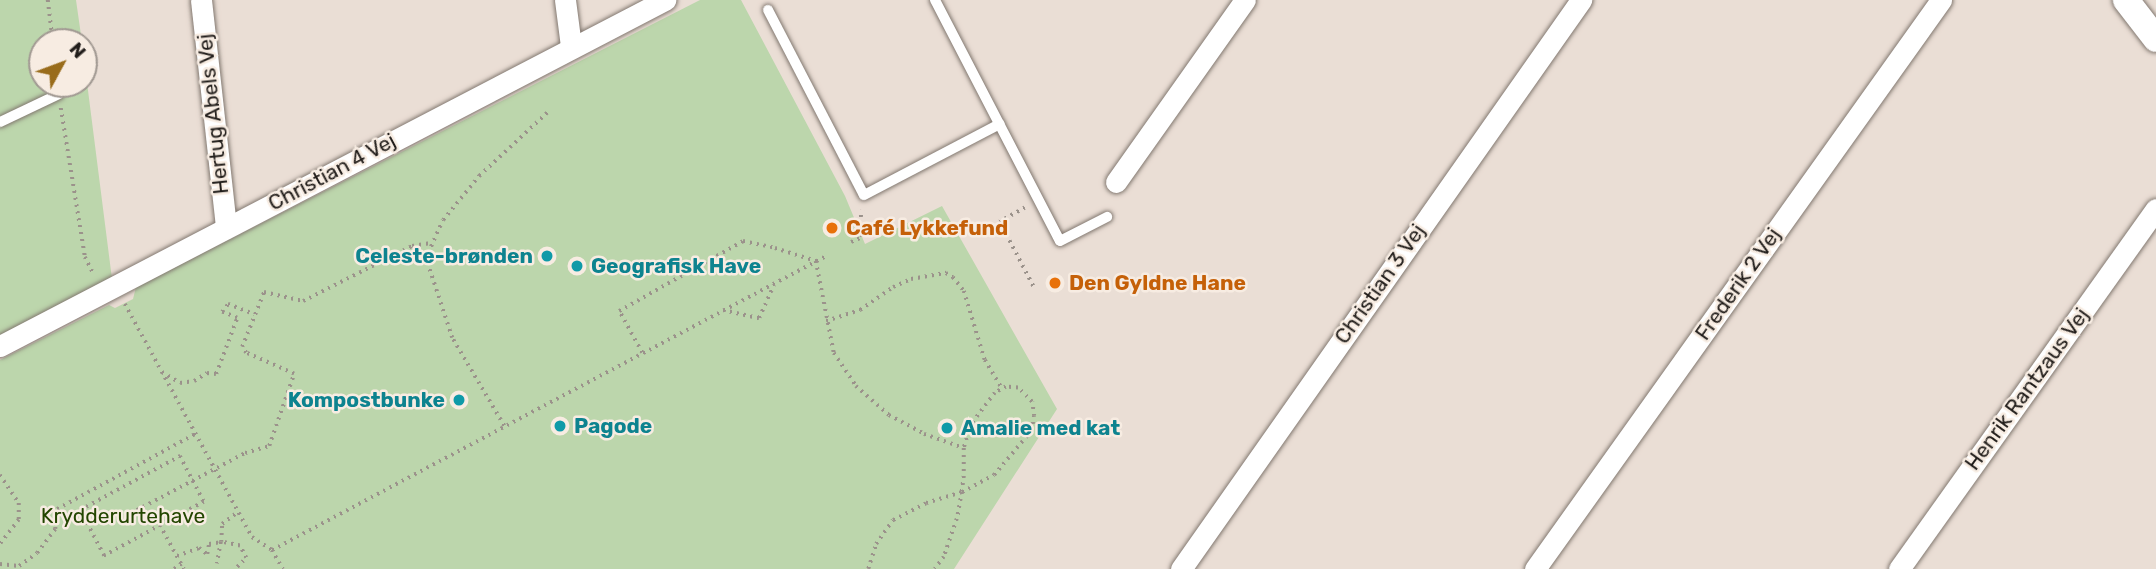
<!DOCTYPE html>
<html>
<head>
<meta charset="utf-8">
<style>
	body { margin:0 }
	#map { position:relative; width:2156px; height:569px; overflow:hidden; background:#eaded5; font-family:Rubik,sans-serif }
	div>[style] { position:absolute }
	.green>* { inset:0; background:#bcd6ac }
	.path>* { height:3.5px; margin-top:-1.75px; transform-origin:0; background:repeating-linear-gradient(90deg,#9b928b 0 2px,transparent 0 7px) }
	.roads { filter:drop-shadow(0 0 2px #827870) drop-shadow(0 0 2px #827870) }
	.service>* { height:10px; margin:-5px; padding:0 5px; transform-origin:5px; border-radius:5px; background:#fff }
	.minor>* { height:21px; margin:-10.5px; padding:0 10.5px; transform-origin:10.5px; border-radius:10.5px; background:#fff }
	.tertiary>* { height:26px; margin:-13px; padding:0 13px; transform-origin:13px; border-radius:13px; background:#fff }
	.dots>* { width:19px; height:19px; translate:-50% -50%; box-sizing:border-box; border:4px solid #f7ece2; border-radius:50% }
	span { translate:-50% -50%; white-space:nowrap; text-align:center; line-height:1.15; -webkit-text-stroke:5px #f7ece2; paint-order:stroke }
	.street-label { font-size:21px; color:#211d1a }
	.food-label { font-size:21px; color:#c56008; font-weight:700 }
	.left { translate:0 -50%; text-align:left }
	.culture-label { font-size:21px; color:#0d838f; font-weight:700 }
	.right { translate:-100% -50%; text-align:right }
	.park-label { font-size:21px; color:#234600 }
	.north { position:absolute; left:28px; top:28px; width:70px; height:70px; box-sizing:border-box; background:#f7ece2; border:2px solid #a19992; border-radius:50%; rotate:49deg; font-size:19px; font-weight:700; line-height:28px; text-align:center; color:#211d1a }
	.north::after { content:''; display:block; margin:auto; width:24px; height:32px; background:#996c1b; clip-path:polygon(50% 0,100% 100%,50% 72%,0 100%) }
</style>
</head>
<body>
<div id="map">
	<div class="green">
		<i style="clip-path:polygon(0 0,76px 0,82px 42px,42px 42px,42px 84px,84px 84px,84px 59px,112px 279px,0 336px)"></i>
		<i style="clip-path:polygon(700px 0,741px 0,845px 196px,865px 244px,942px 206px,1057px 409px,954px 569px,0 569px,0 360px,109px 305px,115px 308px,133px 299px,136px 287px)"></i>
	</div>
	<div class="path">
		<i style="left:48px;top:0;width:42px;rotate:83.2deg"></i>
		<i style="left:61px;top:108px;width:151px;rotate:80.8deg"></i>
		<i style="left:85px;top:257px;width:20px;rotate:63deg"></i>
		<i style="left:1025px;top:208px;width:29px;rotate:151deg"></i>
		<i style="left:1000px;top:222px;width:76px;rotate:62.4deg"></i>
		<i style="left:851px;top:242px;width:12px;rotate:-24deg"></i>
		<i style="left:862px;top:237px;width:13px;rotate:-103deg"></i>
		<i style="left:859px;top:224px;width:14px;rotate:-78deg"></i>
		<i style="left:125px;top:304px;width:265px;rotate:61.4deg"></i>
		<i style="left:252px;top:537px;width:24px;rotate:33deg"></i>
		<i style="left:272px;top:550px;width:22px;rotate:60deg"></i>
		<i style="left:723px;top:310px;width:37px;rotate:13deg"></i>
		<i style="left:759px;top:318px;width:36px;rotate:-66deg"></i>
		<i style="left:826px;top:321px;width:36px;rotate:-18deg"></i>
		<i style="left:860px;top:310px;width:40px;rotate:-34.9deg"></i>
		<i style="left:893px;top:287px;width:20px;rotate:-24deg"></i>
		<i style="left:911px;top:279px;width:36px;rotate:-10deg"></i>
		<i style="left:946px;top:273px;width:8px;rotate:30deg"></i>
		<i style="left:953px;top:277px;width:18px;rotate:52deg"></i>
		<i style="left:964px;top:291px;width:72px;rotate:73.1deg"></i>
		<i style="left:985px;top:360px;width:33px;rotate:59deg"></i>
		<i style="left:642px;top:353px;width:48px;rotate:-118.7deg"></i>
		<i style="left:619px;top:311px;width:142px;rotate:-29.4deg"></i>
		<i style="left:743px;top:241px;width:33px;rotate:12deg"></i>
		<i style="left:775px;top:248px;width:43px;rotate:17.6deg"></i>
		<i style="left:816px;top:261px;width:94px;rotate:78.9deg"></i>
		<i style="left:834px;top:353px;width:40px;rotate:56deg"></i>
		<i style="left:856px;top:386px;width:44px;rotate:41.3deg"></i>
		<i style="left:889px;top:415px;width:40px;rotate:28deg"></i>
		<i style="left:924px;top:434px;width:42px;rotate:19.3deg"></i>
		<i style="left:162px;top:372px;width:21px;rotate:31deg"></i>
		<i style="left:180px;top:383px;width:14px;rotate:-8deg"></i>
		<i style="left:194px;top:381px;width:15px;rotate:-32deg"></i>
		<i style="left:207px;top:373px;width:9px;rotate:6deg"></i>
		<i style="left:216px;top:374px;width:60px;rotate:-69.4deg"></i>
		<i style="left:237px;top:318px;width:16px;rotate:-158deg"></i>
		<i style="left:222px;top:312px;width:10px;rotate:-53deg"></i>
		<i style="left:228px;top:304px;width:28px;rotate:21deg"></i>
		<i style="left:504px;top:426px;width:102px;rotate:-120.6deg"></i>
		<i style="left:452px;top:338px;width:77px;rotate:-108.2deg"></i>
		<i style="left:428px;top:265px;width:12px;rotate:-90deg"></i>
		<i style="left:428px;top:253px;width:36px;rotate:-66deg"></i>
		<i style="left:443px;top:220px;width:57px;rotate:-50.7deg"></i>
		<i style="left:479px;top:176px;width:96px;rotate:-42.9deg"></i>
		<i style="left:180px;top:456px;width:52px;rotate:62.4deg"></i>
		<i style="left:204px;top:502px;width:114px;rotate:151.6deg"></i>
		<i style="left:104px;top:556px;width:52px;rotate:-117.6deg"></i>
		<i style="left:80px;top:510px;width:114px;rotate:-28.4deg"></i>
		<i style="left:0;top:475px;width:34px;rotate:56deg"></i>
		<i style="left:19px;top:503px;width:17px;rotate:90deg"></i>
		<i style="left:19px;top:520px;width:31px;rotate:128deg"></i>
		<i style="left:118px;top:520px;width:144px;rotate:-27.8deg"></i>
		<i style="left:245px;top:453px;width:25px;rotate:-16deg"></i>
		<i style="left:269px;top:446px;width:76px;rotate:-70.9deg"></i>
		<i style="left:294px;top:374px;width:52px;rotate:-156.4deg"></i>
		<i style="left:246px;top:353px;width:7px;rotate:-124deg"></i>
		<i style="left:242px;top:347px;width:59px;rotate:-68.2deg"></i>
		<i style="left:264px;top:292px;width:40px;rotate:13deg"></i>
		<i style="left:303px;top:301px;width:122px;rotate:-26.8deg"></i>
		<i style="left:412px;top:246px;width:19px;rotate:-9deg"></i>
		<i style="left:160px;top:525px;width:50px;rotate:61.4deg"></i>
		<i style="left:272px;top:550px;width:629px;rotate:-27.95deg"></i>
		<i style="left:177px;top:556px;width:23px;rotate:-20deg"></i>
		<i style="left:199px;top:548px;width:10px;rotate:37deg"></i>
		<i style="left:207px;top:554px;width:10px;rotate:-79deg"></i>
		<i style="left:209px;top:544px;width:12px;rotate:-9deg"></i>
		<i style="left:221px;top:542px;width:22px;rotate:100deg"></i>
		<i style="left:0;top:564px;width:19px;rotate:6deg"></i>
		<i style="left:19px;top:566px;width:22px;rotate:-36deg"></i>
		<i style="left:37px;top:553px;width:30px;rotate:-53deg"></i>
		<i style="left:55px;top:529px;width:20px;rotate:-84deg"></i>
		<i style="left:57px;top:509px;width:157px;rotate:-28.5deg"></i>
		<i style="left:237px;top:567px;width:13px;rotate:-45deg"></i>
		<i style="left:246px;top:558px;width:13px;rotate:-117deg"></i>
		<i style="left:240px;top:546px;width:19px;rotate:-168deg"></i>
		<i style="left:221px;top:542px;width:18px;rotate:-87deg"></i>
		<i style="left:222px;top:524px;width:20px;rotate:-37deg"></i>
		<i style="left:174px;top:569px;width:9px;rotate:-36deg"></i>
		<i style="left:868px;top:569px;width:26px;rotate:-72deg"></i>
		<i style="left:876px;top:544px;width:29px;rotate:-55deg"></i>
		<i style="left:893px;top:520px;width:37px;rotate:-27deg"></i>
		<i style="left:926px;top:503px;width:38px;rotate:-17deg"></i>
		<i style="left:962px;top:492px;width:36px;rotate:-28deg"></i>
		<i style="left:994px;top:475px;width:57px;rotate:-49.9deg"></i>
		<i style="left:1031px;top:431px;width:15px;rotate:-79deg"></i>
		<i style="left:1034px;top:416px;width:14px;rotate:-98deg"></i>
		<i style="left:1032px;top:402px;width:20px;rotate:-135deg"></i>
		<i style="left:1018px;top:388px;width:12px;rotate:-175deg"></i>
		<i style="left:1006px;top:387px;width:13px;rotate:151deg"></i>
		<i style="left:995px;top:393px;width:40px;rotate:127deg"></i>
		<i style="left:971px;top:425px;width:24px;rotate:107deg"></i>
		<i style="left:964px;top:448px;width:28px;rotate:90deg"></i>
		<i style="left:964px;top:476px;width:16px;rotate:97deg"></i>
		<i style="left:962px;top:492px;width:27px;rotate:100deg"></i>
		<i style="left:957px;top:519px;width:40px;rotate:108.9deg"></i>
		<i style="left:944px;top:557px;width:15px;rotate:127deg"></i>
	</div>
	<div class="roads">
		<div class="service">
			<i style="left:935px;top:0;width:271px;rotate:62.6deg"></i>
			<i style="left:1060px;top:241px;width:53px;rotate:-27.1deg"></i>
			<i style="left:768px;top:10px;width:208px;rotate:62.6deg"></i>
			<i style="left:864px;top:195px;width:153px;rotate:-27.6deg"></i>
			<i style="left:0;top:122px;width:65px;rotate:-25.4deg"></i>
		</div>
		<div class="minor">
			<i style="left:201px;top:0;width:229px;rotate:83.7deg"></i>
			<i style="left:565px;top:0;width:46px;rotate:82.6deg"></i>
			<i style="left:1116px;top:182px;width:223px;rotate:-54.7deg"></i>
			<i style="left:0;top:346px;width:750px;rotate:-27.49deg"></i>
			<i style="left:1181px;top:569px;width:696px;rotate:-54.89deg"></i>
			<i style="left:1535px;top:569px;width:699px;rotate:-54.49deg"></i>
			<i style="left:1899px;top:569px;width:442px;rotate:-54.5deg"></i>
		</div>
		<div class="tertiary">
			<i style="left:2126px;top:0;width:49px;rotate:52.4deg"></i>
		</div>
	</div>
	<div class="dots">
		<i style="left:832px;top:228px;background:#e8710a"></i>
		<i style="left:547px;top:256px;background:#0f9aa8"></i>
		<i style="left:577px;top:266px;background:#0f9aa8"></i>
		<i style="left:1055px;top:283px;background:#e8710a"></i>
		<i style="left:459px;top:400px;background:#0f9aa8"></i>
		<i style="left:560px;top:426px;background:#0f9aa8"></i>
		<i style="left:947px;top:428px;background:#0f9aa8"></i>
	</div>
	<div class="street-label">
		<span style="left:213px;top:114px;rotate:-96deg">Hertug Abels Vej</span>
		<span style="left:332px;top:172px;rotate:-28deg">Christian 4 Vej</span>
		<span style="left:1380px;top:284px;rotate:-55deg">Christian 3 Vej</span>
		<span style="left:1738px;top:284px;rotate:-55deg">Frederik 2 Vej</span>
		<span style="left:2027px;top:389px;rotate:-54deg">Henrik Rantzaus Vej</span>
	</div>
	<div class="food-label">
		<span class="left" style="left:846px;top:228px">Café Lykkefund</span>
		<span class="left" style="left:1069px;top:283px">Den Gyldne Hane</span>
	</div>
	<div class="culture-label">
		<span class="right" style="left:533px;top:256px">Celeste-brønden</span>
		<span class="left" style="left:591px;top:266px">Geografisk Have</span>
		<span class="right" style="left:445px;top:400px">Kompostbunke</span>
		<span class="left" style="left:574px;top:426px">Pagode</span>
		<span class="left" style="left:961px;top:428px">Amalie med kat</span>
	</div>
	<div class="park-label">
		<span style="left:123px;top:516px">Krydderurtehave</span>
	</div>
	<div class="north">N</div>
</div>
</body>
</html>
